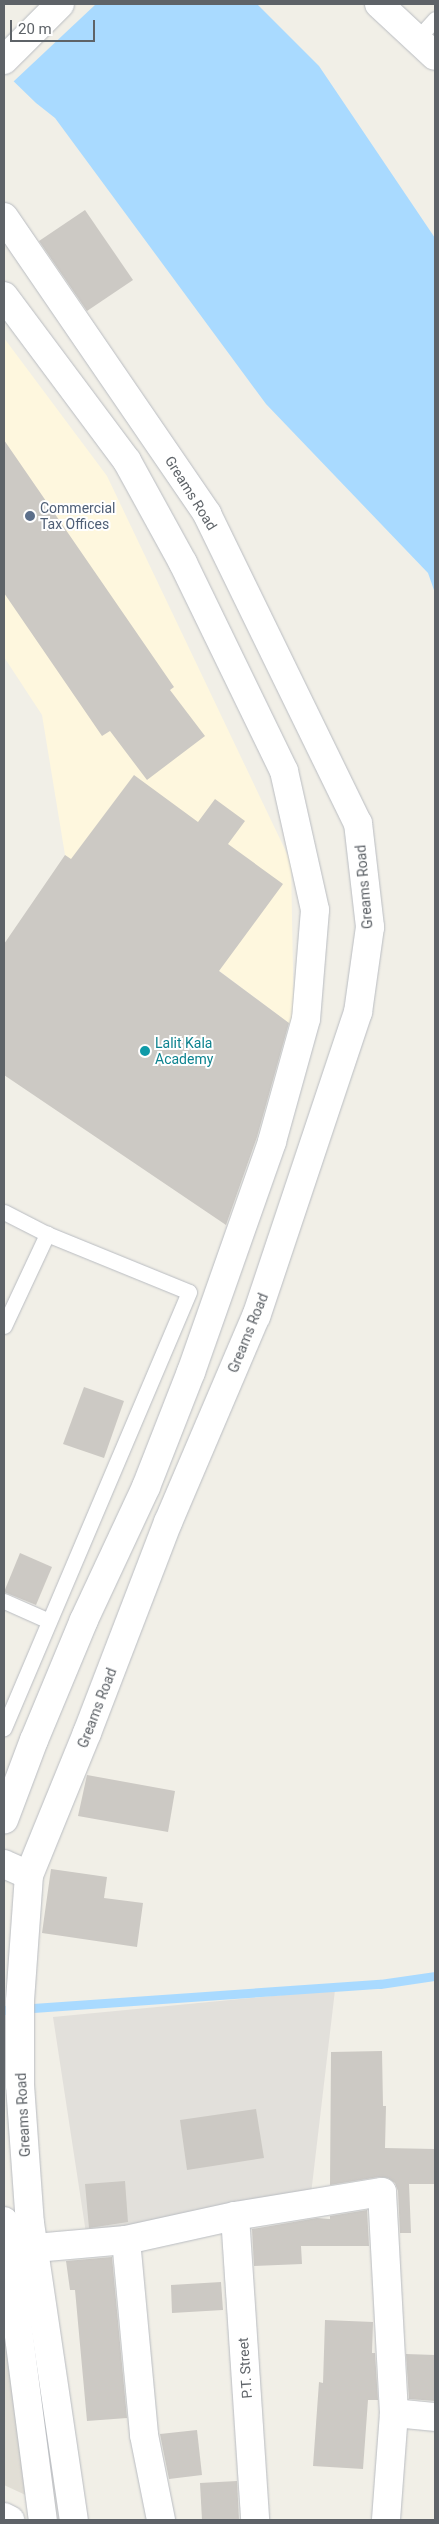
<!DOCTYPE html>
<html>
<head>
<meta charset="utf-8">
<style>
	body { margin:0 }
	#map { position:relative; width:439px; height:2524px; overflow:hidden; background:#f1efe7; font-family:Roboto,sans-serif }
	div>[style] { position:absolute }
	.commercial>* { inset:0; background:#fef7de }
	.industrial>* { inset:0; background:#e2e0db }
	.education>* { inset:0; background:#e1ded5 }
	.water>* { inset:0; background:#a9daff }
	.pier>* { inset:0; background:#f1efe7 }
	.stream>* { height:9px; margin:-4.5px; padding:0 4.5px; transform-origin:4.5px; border-radius:4.5px; background:#a9daff }
	.building>* { inset:0; background:#ccc9c4 }
	.roads { filter:drop-shadow(0 0 1px #b9bcc1) drop-shadow(0 0 1px #b9bcc1) }
	.service>* { height:15px; margin:-7.5px; padding:0 7.5px; transform-origin:7.5px; border-radius:7.5px; background:#fff }
	.minor>* { height:28px; margin:-14px; padding:0 14px; transform-origin:14px; border-radius:14px; background:#fff }
	.tertiary>* { height:28px; margin:-14px; padding:0 14px; transform-origin:14px; border-radius:14px; background:#fff }
	.secondary>* { height:28px; margin:-14px; padding:0 14px; transform-origin:14px; border-radius:14px; background:#fff }
	.dots>* { width:14px; height:14px; translate:-50% -50%; box-sizing:border-box; border:2px solid #fff; border-radius:50% }
	span { translate:-50% -50%; white-space:nowrap; text-align:center; line-height:1.15; -webkit-text-stroke:4px #fff; paint-order:stroke }
	.street-label { font-size:14px; color:#5e6368 }
	.service-label { font-size:14px; color:#4e5e75 }
	.left { translate:0 -50%; text-align:left }
	.culture-label { font-size:14px; color:#0d838f }
	.frame { position:absolute; inset:0; border:5px solid #5e6368; pointer-events:none }
	.scale { position:absolute; left:10px; top:20px; width:85px; height:22px; box-sizing:border-box; border:2px solid #5e6368; border-top:0; padding-left:6px; font-size:15px; line-height:18px; white-space:nowrap; color:#5e6368; -webkit-text-stroke:4px #fff; paint-order:stroke }
</style>
</head>
<body>
<div id="map">
	<div class="commercial">
		<i style="clip-path:polygon(4px 338px,107px 476px,291px 862px,294px 1027px,65px 855px,42px 715px,4px 657px)"></i>
	</div>
	<div class="industrial">
		<i style="clip-path:polygon(335px 1990px,311px 2194px,86px 2233px,53px 2017px)"></i>
	</div>
	<div class="education">
		<i style="clip-path:polygon(4px 2304px,32px 2498px,4px 2485px)"></i>
	</div>
	<div class="water">
		<i style="clip-path:polygon(4px 4px,257px 4px,319px 66px,435px 238px,435px 593px,428px 573px,266px 404px,55px 118px,36px 103px,4px 72px)"></i>
	</div>
	<div class="pier">
		<i style="clip-path:polygon(4px 4px,96px 4px,13px 82px,4px 72px)"></i>
	</div>
	<div class="stream">
		<i style="left:4px;top:2010px;width:377px;rotate:-4deg"></i>
		<i style="left:380px;top:1984px;width:56px;rotate:-8.3deg"></i>
	</div>
	<div class="building">
		<i style="clip-path:polygon(85px 210px,133px 280px,87px 311px,39px 241px)"></i>
		<i style="clip-path:polygon(4px 440px,174px 687px,170px 690px,205px 736px,147px 780px,110px 731px,102px 736px,4px 593px)"></i>
		<i style="clip-path:polygon(134px 775px,198px 822px,215px 799px,245px 821px,228px 844px,283px 884px,219px 971px,289px 1023px,257px 1137px,226px 1225px,4px 1075px,4px 944px,65px 855px,71px 859px)"></i>
		<i style="clip-path:polygon(84px 1387px,124px 1401px,104px 1458px,63px 1444px)"></i>
		<i style="clip-path:polygon(20px 1553px,52px 1567px,36px 1605px,4px 1592px)"></i>
		<i style="clip-path:polygon(87px 1775px,175px 1791px,168px 1832px,78px 1816px)"></i>
		<i style="clip-path:polygon(51px 1869px,107px 1877px,104px 1898px,143px 1903px,137px 1947px,42px 1933px)"></i>
		<i style="clip-path:polygon(382px 2051px,383px 2106px,386px 2106px,385px 2148px,435px 2149px,435px 2184px,409px 2184px,411px 2233px,400px 2233px,398px 2191px,395px 2183px,388px 2178px,379px 2177px,330px 2185px,331px 2052px)"></i>
		<i style="clip-path:polygon(256px 2109px,264px 2158px,187px 2170px,180px 2120px)"></i>
		<i style="clip-path:polygon(125px 2181px,128px 2222px,89px 2228px,85px 2184px)"></i>
		<i style="clip-path:polygon(367px 2210px,369px 2246px,301px 2246px,302px 2264px,254px 2266px,252px 2229px,317px 2218px,330px 2219px,330px 2216px)"></i>
		<i style="clip-path:polygon(112px 2257px,127px 2418px,87px 2421px,75px 2290px,70px 2290px,66px 2261px)"></i>
		<i style="clip-path:polygon(221px 2282px,223px 2310px,172px 2313px,171px 2285px)"></i>
		<i style="clip-path:polygon(325px 2320px,373px 2322px,372px 2353px,375px 2353px,378px 2400px,368px 2400px,363px 2469px,313px 2466px,319px 2382px,323px 2383px)"></i>
		<i style="clip-path:polygon(406px 2354px,435px 2355px,435px 2401px,409px 2399px)"></i>
		<i style="clip-path:polygon(197px 2430px,202px 2475px,169px 2479px,160px 2434px)"></i>
		<i style="clip-path:polygon(237px 2481px,239px 2520px,202px 2520px,200px 2483px)"></i>
	</div>
	<div class="roads">
		<div class="service">
			<i style="left:417px;top:39px;width:27px;rotate:-48deg"></i>
			<i style="left:4px;top:1212px;width:48px;rotate:27.1deg"></i>
			<i style="left:47px;top:1234px;width:153px;rotate:22.2deg"></i>
			<i style="left:189px;top:1292px;width:474px;rotate:113deg"></i>
			<i style="left:4px;top:1326px;width:102px;rotate:-64.9deg"></i>
			<i style="left:4px;top:1601px;width:49px;rotate:24deg"></i>
		</div>
		<div class="minor">
			<i style="left:4px;top:1864px;width:27px;rotate:24deg"></i>
			<i style="left:235px;top:2216px;width:305px;rotate:86.2deg"></i>
			<i style="left:126px;top:2240px;width:196px;rotate:84.7deg"></i>
			<i style="left:144px;top:2435px;width:87px;rotate:78.7deg"></i>
			<i style="left:35px;top:2248px;width:91px;rotate:-5deg"></i>
			<i style="left:126px;top:2240px;width:112px;rotate:-12.4deg"></i>
			<i style="left:235px;top:2216px;width:149px;rotate:-9.3deg"></i>
			<i style="left:382px;top:2192px;width:221px;rotate:86.9deg"></i>
			<i style="left:394px;top:2413px;width:107px;rotate:94.3deg"></i>
			<i style="left:394px;top:2413px;width:41px;rotate:5.6deg"></i>
			<i style="left:4px;top:2517px;width:7px;rotate:27deg"></i>
		</div>
		<div class="tertiary">
			<i style="left:29px;top:1875px;width:127px;rotate:94.1deg"></i>
			<i style="left:20px;top:2002px;width:83px;rotate:90deg"></i>
			<i style="left:20px;top:2085px;width:138px;rotate:85.9deg"></i>
			<i style="left:30px;top:2223px;width:300px;rotate:81.6deg"></i>
			<i style="left:4px;top:2221px;width:302px;rotate:82.6deg"></i>
		</div>
		<div class="secondary">
			<i style="left:379px;top:4px;width:76px;rotate:42.9deg"></i>
			<i style="left:4px;top:60px;width:79px;rotate:-45deg"></i>
			<i style="left:4px;top:217px;width:360px;rotate:55.6deg"></i>
			<i style="left:207px;top:514px;width:344px;rotate:64deg"></i>
			<i style="left:358px;top:823px;width:105px;rotate:83.4deg"></i>
			<i style="left:370px;top:927px;width:86px;rotate:98deg"></i>
			<i style="left:358px;top:1012px;width:321px;rotate:108.5deg"></i>
			<i style="left:256px;top:1316px;width:224px;rotate:113.1deg"></i>
			<i style="left:168px;top:1522px;width:226px;rotate:111deg"></i>
			<i style="left:87px;top:1733px;width:153px;rotate:112.2deg"></i>
			<i style="left:4px;top:296px;width:206px;rotate:53.3deg"></i>
			<i style="left:127px;top:461px;width:116px;rotate:61.2deg"></i>
			<i style="left:183px;top:563px;width:231px;rotate:64.1deg"></i>
			<i style="left:284px;top:771px;width:142px;rotate:77.4deg"></i>
			<i style="left:315px;top:910px;width:109px;rotate:94.7deg"></i>
			<i style="left:306px;top:1019px;width:128px;rotate:105.5deg"></i>
			<i style="left:272px;top:1142px;width:244px;rotate:109.4deg"></i>
			<i style="left:191px;top:1372px;width:123px;rotate:111.4deg"></i>
			<i style="left:146px;top:1487px;width:147px;rotate:115deg"></i>
			<i style="left:84px;top:1620px;width:130px;rotate:112.6deg"></i>
			<i style="left:34px;top:1740px;width:85px;rotate:110.6deg"></i>
		</div>
	</div>
	<div class="dots">
		<i style="left:30px;top:516px;background:#5c6f8a"></i>
		<i style="left:145px;top:1051px;background:#0f9aa8"></i>
	</div>
	<div class="street-label">
		<span style="left:191px;top:493px;rotate:58deg">Greams Road</span>
		<span style="left:364px;top:887px;rotate:-95deg">Greams Road</span>
		<span style="left:248px;top:1333px;rotate:-68deg">Greams Road</span>
		<span style="left:97px;top:1708px;rotate:-69deg">Greams Road</span>
		<span style="left:23px;top:2115px;rotate:-93deg">Greams Road</span>
		<span style="left:245px;top:2368px;rotate:-94deg">P.T. Street</span>
	</div>
	<div class="service-label">
		<span class="left" style="left:40px;top:516px">Commercial<br>Tax Offices</span>
	</div>
	<div class="culture-label">
		<span class="left" style="left:155px;top:1051px">Lalit Kala<br>Academy</span>
	</div>
	<div class="frame"></div>
	<div class="scale">20 m</div>
</div>
</body>
</html>
